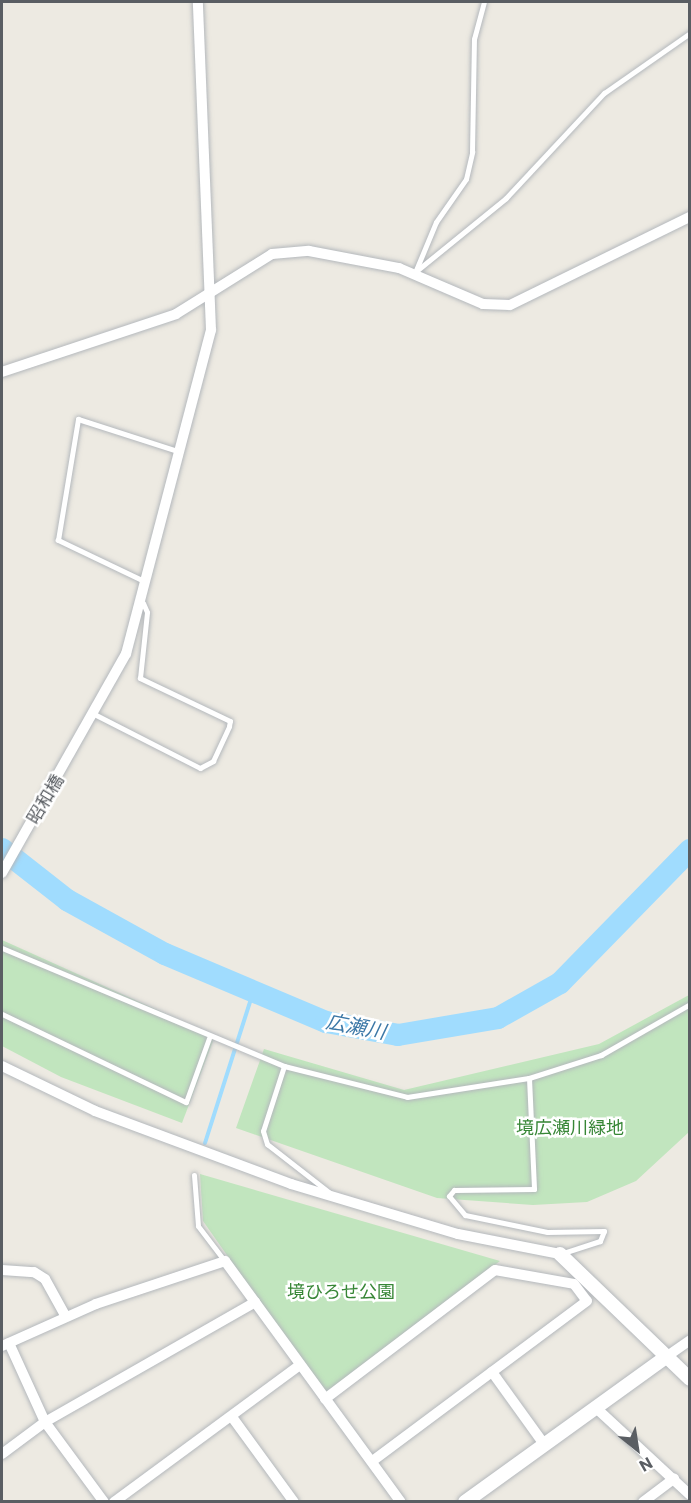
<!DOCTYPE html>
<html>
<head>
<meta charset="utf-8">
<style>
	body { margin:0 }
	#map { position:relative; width:691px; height:1503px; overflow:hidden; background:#edeae2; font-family:Commissioner,"Noto Sans JP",sans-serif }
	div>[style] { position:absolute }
	.green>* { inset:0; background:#c1e5be }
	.stream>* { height:4px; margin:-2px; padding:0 2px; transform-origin:2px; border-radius:2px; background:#a0dcfe }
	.river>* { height:22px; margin:-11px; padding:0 11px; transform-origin:11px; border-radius:11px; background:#a0dcfe }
	.roads { filter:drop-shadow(0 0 2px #b4b8bc) drop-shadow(0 0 2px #b4b8bc) }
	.service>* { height:5px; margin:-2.5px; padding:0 2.5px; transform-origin:2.5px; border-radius:2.5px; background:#fff }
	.minor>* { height:10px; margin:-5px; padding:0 5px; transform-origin:5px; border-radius:5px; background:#fff }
	.tertiary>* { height:14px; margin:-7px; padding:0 7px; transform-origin:7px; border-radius:7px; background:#fff }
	span { translate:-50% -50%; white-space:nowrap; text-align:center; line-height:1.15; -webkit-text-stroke:5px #fff; paint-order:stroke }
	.street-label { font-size:18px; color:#5a5e63 }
	.park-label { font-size:18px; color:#378636 }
	.water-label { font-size:20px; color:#3c78a7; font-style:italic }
	.frame { position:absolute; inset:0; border:3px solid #5a5e63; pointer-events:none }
	.north { position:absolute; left:607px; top:1419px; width:60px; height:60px; -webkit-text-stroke:4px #fff; paint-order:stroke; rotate:150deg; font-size:16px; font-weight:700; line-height:24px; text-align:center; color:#5a5e63 }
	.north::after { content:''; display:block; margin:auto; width:21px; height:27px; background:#5a5e63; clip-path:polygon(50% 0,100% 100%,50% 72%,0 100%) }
</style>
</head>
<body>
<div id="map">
	<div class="green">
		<i style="clip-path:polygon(2px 940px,215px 1036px,182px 1123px,61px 1077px,2px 1046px)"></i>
		<i style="clip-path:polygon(689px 995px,689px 1132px,636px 1181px,587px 1202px,533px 1205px,437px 1198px,236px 1128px,264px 1049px,404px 1090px,599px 1044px)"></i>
		<i style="clip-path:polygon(200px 1174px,500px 1261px,325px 1395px,203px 1221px)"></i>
	</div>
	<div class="stream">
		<i style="left:205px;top:1143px;width:157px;rotate:-72.3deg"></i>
	</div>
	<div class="river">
		<i style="left:2px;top:849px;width:83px;rotate:38.1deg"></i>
		<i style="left:67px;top:900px;width:112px;rotate:28.9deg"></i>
		<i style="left:165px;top:954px;width:175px;rotate:22.9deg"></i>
		<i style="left:326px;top:1022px;width:73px;rotate:10.2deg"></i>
		<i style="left:398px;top:1035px;width:101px;rotate:-9.6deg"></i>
		<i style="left:498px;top:1018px;width:71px;rotate:-29.4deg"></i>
		<i style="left:560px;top:983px;width:186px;rotate:-45.7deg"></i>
	</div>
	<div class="roads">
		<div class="service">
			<i style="left:416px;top:270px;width:52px;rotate:-67.4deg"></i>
			<i style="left:436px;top:222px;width:52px;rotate:-55.1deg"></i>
			<i style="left:466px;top:179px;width:28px;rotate:-77deg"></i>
			<i style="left:472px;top:152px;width:113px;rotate:-89deg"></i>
			<i style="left:474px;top:39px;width:38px;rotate:-75deg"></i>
			<i style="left:415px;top:272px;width:117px;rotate:-39.1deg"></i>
			<i style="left:506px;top:198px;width:144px;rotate:-47deg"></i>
			<i style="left:604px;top:93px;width:105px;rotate:-34.9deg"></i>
			<i style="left:146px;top:582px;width:98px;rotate:-154.5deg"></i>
			<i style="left:58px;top:540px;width:123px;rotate:-80.6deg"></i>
			<i style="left:78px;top:419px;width:104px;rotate:17.9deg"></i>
			<i style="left:96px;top:715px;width:117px;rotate:27deg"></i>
			<i style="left:200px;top:768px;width:15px;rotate:-28deg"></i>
			<i style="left:213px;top:761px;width:38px;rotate:-65deg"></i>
			<i style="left:229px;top:726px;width:5px;rotate:-79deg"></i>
			<i style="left:230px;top:721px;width:100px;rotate:-154.5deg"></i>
			<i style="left:140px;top:678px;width:66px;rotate:-83.9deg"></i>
			<i style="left:147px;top:612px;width:10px;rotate:-114deg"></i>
			<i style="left:2px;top:948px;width:306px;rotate:22.7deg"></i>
			<i style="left:284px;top:1066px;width:127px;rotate:14.1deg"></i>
			<i style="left:407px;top:1097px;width:123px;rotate:-8.9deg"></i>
			<i style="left:529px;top:1078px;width:76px;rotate:-17.7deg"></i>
			<i style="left:601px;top:1055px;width:103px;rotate:-29.8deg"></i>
			<i style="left:2px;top:1014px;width:204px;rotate:25.6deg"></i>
			<i style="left:186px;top:1102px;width:68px;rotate:-70.2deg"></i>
			<i style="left:284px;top:1066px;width:68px;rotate:107.9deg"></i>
			<i style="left:263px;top:1131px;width:14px;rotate:73deg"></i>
			<i style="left:267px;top:1144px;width:80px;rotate:37.9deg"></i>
			<i style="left:529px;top:1078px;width:111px;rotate:87.4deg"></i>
			<i style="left:534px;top:1189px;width:80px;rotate:179.3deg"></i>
			<i style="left:454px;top:1190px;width:8px;rotate:130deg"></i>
			<i style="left:449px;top:1196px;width:25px;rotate:50deg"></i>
			<i style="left:465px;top:1215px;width:84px;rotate:11.7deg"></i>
			<i style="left:547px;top:1232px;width:57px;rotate:-1deg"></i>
			<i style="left:604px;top:1231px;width:11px;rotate:112deg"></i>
			<i style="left:600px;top:1241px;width:40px;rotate:162deg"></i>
			<i style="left:194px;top:1175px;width:51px;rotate:85.5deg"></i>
			<i style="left:198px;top:1226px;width:43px;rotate:52.6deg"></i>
		</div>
		<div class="minor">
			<i style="left:2px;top:372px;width:183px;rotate:-18.4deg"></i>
			<i style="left:176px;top:314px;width:113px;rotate:-32deg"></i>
			<i style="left:272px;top:254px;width:37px;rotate:-5deg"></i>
			<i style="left:309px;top:251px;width:92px;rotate:10.7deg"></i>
			<i style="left:399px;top:268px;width:91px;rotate:23.2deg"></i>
			<i style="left:483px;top:304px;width:27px;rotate:2deg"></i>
			<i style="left:510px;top:305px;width:200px;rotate:-26.1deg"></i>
			<i style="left:2px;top:873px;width:252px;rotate:-60.5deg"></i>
			<i style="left:126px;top:654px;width:335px;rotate:-75.3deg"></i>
			<i style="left:211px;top:330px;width:328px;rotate:-92.3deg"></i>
			<i style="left:2px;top:1066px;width:103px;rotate:25.8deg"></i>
			<i style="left:95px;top:1111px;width:209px;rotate:20.4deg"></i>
			<i style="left:291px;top:1184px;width:174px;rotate:16.7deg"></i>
			<i style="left:458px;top:1234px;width:104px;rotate:11.1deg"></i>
			<i style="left:2px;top:1270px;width:32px;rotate:4deg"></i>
			<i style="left:34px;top:1272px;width:13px;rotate:32deg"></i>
			<i style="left:45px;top:1279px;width:43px;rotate:61.1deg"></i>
			<i style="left:9px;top:1343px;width:87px;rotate:65.5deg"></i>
			<i style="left:45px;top:1422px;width:99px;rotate:53.6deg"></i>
			<i style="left:2px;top:1346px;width:103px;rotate:-24.1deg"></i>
			<i style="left:96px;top:1304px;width:136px;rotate:-18.4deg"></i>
			<i style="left:225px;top:1261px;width:298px;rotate:53.9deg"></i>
			<i style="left:666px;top:1357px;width:29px;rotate:-35deg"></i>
			<i style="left:492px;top:1372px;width:89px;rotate:54.2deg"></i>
			<i style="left:325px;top:1399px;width:213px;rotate:-37.2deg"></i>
			<i style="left:495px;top:1270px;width:80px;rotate:10deg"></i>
			<i style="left:574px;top:1284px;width:21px;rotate:53deg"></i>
			<i style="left:587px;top:1301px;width:268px;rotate:143.3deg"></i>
			<i style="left:595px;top:1407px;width:129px;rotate:42.8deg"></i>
			<i style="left:232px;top:1417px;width:105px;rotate:53.9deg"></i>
			<i style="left:2px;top:1454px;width:54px;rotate:-36.7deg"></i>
			<i style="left:45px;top:1422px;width:242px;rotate:-29.7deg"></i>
			<i style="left:114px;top:1502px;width:231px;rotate:-36.4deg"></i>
			<i style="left:643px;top:1502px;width:39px;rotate:-37deg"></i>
		</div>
		<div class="tertiary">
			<i style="left:560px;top:1254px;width:180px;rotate:43.9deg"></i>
			<i style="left:465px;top:1502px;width:248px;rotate:-35.8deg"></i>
		</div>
	</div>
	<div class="street-label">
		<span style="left:45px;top:799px;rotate:-59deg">昭和橋</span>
	</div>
	<div class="park-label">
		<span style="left:570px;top:1127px">境広瀬川緑地</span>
		<span style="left:341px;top:1291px">境ひろせ公園</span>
	</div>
	<div class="water-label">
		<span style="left:356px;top:1026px;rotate:11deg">広瀬川</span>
	</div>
	<div class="frame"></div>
	<div class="north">N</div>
</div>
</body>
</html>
